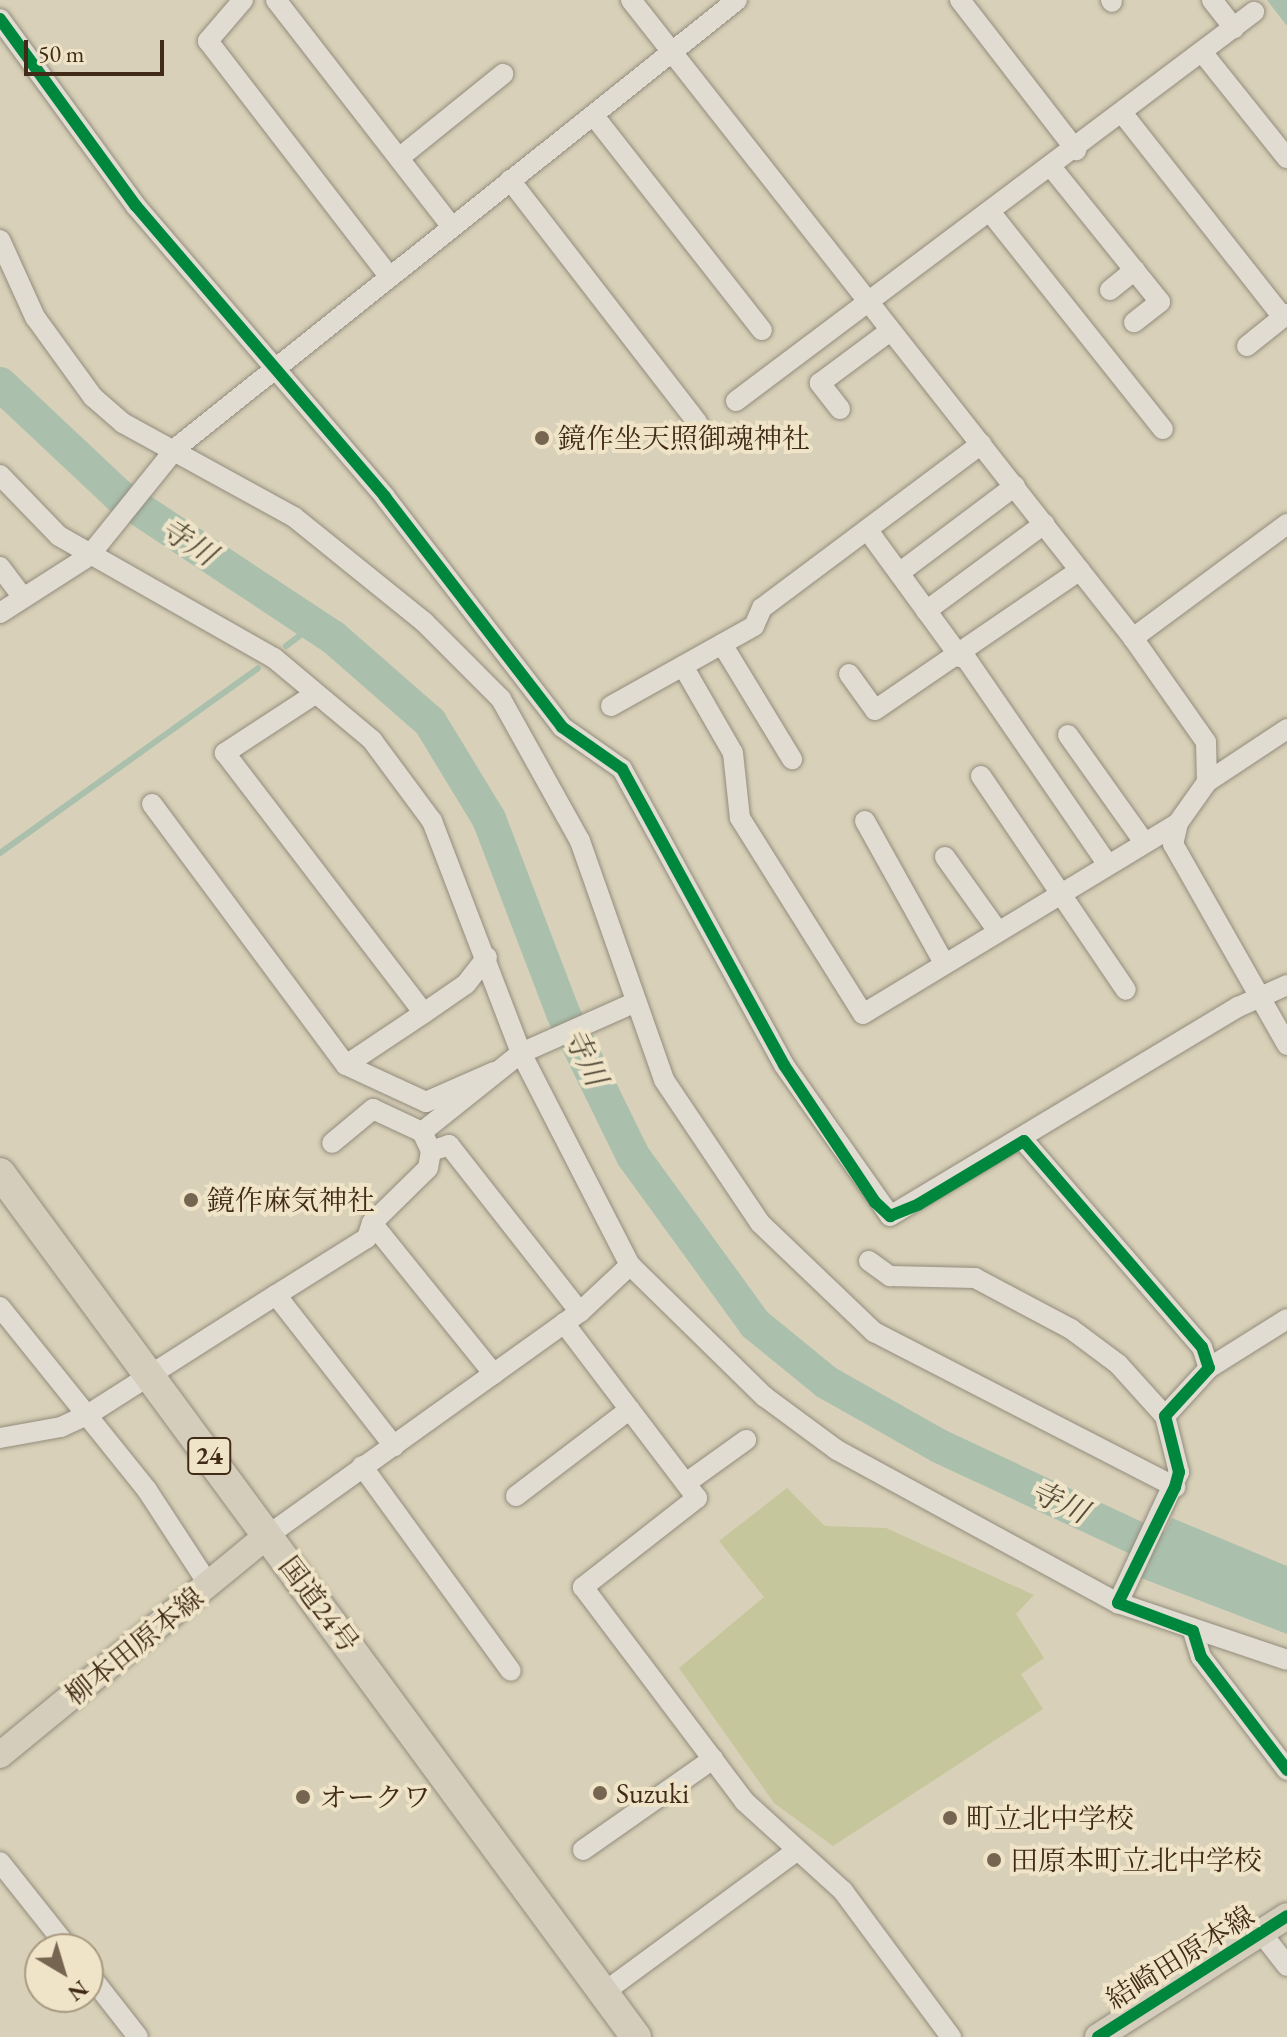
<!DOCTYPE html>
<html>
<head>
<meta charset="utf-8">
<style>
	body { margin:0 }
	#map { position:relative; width:1287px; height:2037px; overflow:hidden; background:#d8d0b8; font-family:"EB Garamond","Noto Serif JP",serif }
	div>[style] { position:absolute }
	.green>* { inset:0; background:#c6c69c }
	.water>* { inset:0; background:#aac0ad }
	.stream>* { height:6px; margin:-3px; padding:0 3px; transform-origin:3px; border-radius:3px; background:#aac0ad }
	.river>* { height:34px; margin:-17px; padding:0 17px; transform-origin:17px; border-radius:17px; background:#aac0ad }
	.roads { filter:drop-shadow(0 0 2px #938c7c) drop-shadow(0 0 2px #938c7c) }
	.minor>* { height:20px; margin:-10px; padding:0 10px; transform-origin:10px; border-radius:10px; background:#e0dcd1 }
	.major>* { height:26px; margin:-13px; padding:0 13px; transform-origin:13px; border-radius:13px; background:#d5cdbc }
	.highway>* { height:30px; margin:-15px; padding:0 15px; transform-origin:15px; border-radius:15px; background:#d5cdbc }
	.cycleway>* { height:12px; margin:-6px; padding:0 6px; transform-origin:6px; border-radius:6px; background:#00873e }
	.dots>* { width:22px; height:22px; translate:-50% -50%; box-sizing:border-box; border:4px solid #efe4c8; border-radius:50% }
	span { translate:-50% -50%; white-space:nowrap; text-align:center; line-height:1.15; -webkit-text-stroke:8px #efe4c8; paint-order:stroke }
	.shield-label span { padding:2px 6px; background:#efe4c8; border:2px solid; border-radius:6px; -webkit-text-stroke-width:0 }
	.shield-label { font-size:26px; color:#412b18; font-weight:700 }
	.poi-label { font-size:28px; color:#412b18 }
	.left { translate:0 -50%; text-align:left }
	.street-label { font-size:28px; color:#412b18 }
	.water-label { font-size:30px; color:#564e3c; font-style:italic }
	.north { position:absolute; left:24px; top:1933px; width:80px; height:80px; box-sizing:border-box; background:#efe4c8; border:2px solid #a99a82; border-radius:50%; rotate:142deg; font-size:22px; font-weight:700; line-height:32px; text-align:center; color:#412b18 }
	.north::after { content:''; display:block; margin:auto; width:28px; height:36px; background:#766550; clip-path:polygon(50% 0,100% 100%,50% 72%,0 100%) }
	.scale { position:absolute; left:24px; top:40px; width:140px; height:36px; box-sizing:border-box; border:4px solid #412b18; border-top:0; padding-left:10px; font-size:24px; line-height:28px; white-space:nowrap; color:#412b18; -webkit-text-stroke:6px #efe4c8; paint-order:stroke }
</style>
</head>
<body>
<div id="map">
	<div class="green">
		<i style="clip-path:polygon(787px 1488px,825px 1526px,886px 1528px,1034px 1595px,1016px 1614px,1044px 1658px,1021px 1674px,1043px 1709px,833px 1846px,774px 1803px,679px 1668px,764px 1597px,719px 1541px)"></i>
	</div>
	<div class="water">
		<i style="clip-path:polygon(1267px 0,1287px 0,1287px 26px)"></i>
		<i style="clip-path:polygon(1172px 1518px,1287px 1566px,1287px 1634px,1141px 1578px)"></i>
	</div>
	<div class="stream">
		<i style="left:286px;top:646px;width:36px;rotate:-37deg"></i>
		<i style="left:0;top:853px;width:317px;rotate:-35.6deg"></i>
	</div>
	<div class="river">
		<i style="left:0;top:384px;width:162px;rotate:43.2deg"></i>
		<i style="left:118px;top:495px;width:259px;rotate:33.5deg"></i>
		<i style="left:334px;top:638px;width:128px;rotate:41.2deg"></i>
		<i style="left:430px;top:722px;width:114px;rotate:58.7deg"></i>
		<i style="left:489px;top:819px;width:208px;rotate:69.1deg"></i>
		<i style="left:563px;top:1013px;width:159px;rotate:63.9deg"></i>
		<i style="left:633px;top:1156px;width:208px;rotate:54deg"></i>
		<i style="left:755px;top:1324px;width:92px;rotate:39.2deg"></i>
		<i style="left:826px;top:1382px;width:130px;rotate:29.5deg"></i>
		<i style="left:939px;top:1446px;width:267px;rotate:25deg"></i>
		<i style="left:1181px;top:1559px;width:112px;rotate:18.8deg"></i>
	</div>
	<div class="roads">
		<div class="minor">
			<i style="left:243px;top:0;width:54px;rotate:130.5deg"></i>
			<i style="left:208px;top:41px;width:298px;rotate:52.4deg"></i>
			<i style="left:276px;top:0;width:287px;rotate:52.2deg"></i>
			<i style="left:631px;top:0;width:812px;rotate:51.8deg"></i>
			<i style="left:1133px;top:638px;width:127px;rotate:54.9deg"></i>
			<i style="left:1206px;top:742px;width:40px;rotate:88.6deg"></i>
			<i style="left:1207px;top:782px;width:50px;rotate:125.3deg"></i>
			<i style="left:1178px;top:823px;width:22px;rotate:103deg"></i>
			<i style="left:1173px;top:844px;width:231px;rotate:60.4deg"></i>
			<i style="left:960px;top:0;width:190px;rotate:52.3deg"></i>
			<i style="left:1111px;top:0;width:2px;rotate:63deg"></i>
			<i style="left:1212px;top:0;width:36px;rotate:52deg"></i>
			<i style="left:0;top:19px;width:231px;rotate:54deg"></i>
			<i style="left:136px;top:206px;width:383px;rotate:49.4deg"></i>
			<i style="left:385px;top:497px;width:290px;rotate:52.4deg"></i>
			<i style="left:562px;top:727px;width:73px;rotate:35deg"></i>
			<i style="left:622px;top:769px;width:337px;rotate:61.3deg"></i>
			<i style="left:784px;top:1065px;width:184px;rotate:54.9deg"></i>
			<i style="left:890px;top:1216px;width:406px;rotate:-31deg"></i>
			<i style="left:1238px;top:1007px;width:54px;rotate:-24.2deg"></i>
			<i style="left:1202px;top:52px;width:136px;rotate:51.3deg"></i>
			<i style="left:1123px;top:114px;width:258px;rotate:51.8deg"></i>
			<i style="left:594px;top:116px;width:272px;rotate:51.9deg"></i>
			<i style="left:399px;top:158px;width:134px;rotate:-38.9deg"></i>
			<i style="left:1052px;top:168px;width:172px;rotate:51.1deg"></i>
			<i style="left:1160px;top:302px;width:33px;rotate:142deg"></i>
			<i style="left:510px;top:180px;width:306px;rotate:52.3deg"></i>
			<i style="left:991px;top:213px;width:276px;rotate:51.5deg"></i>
			<i style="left:0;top:240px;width:85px;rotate:65.6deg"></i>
			<i style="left:35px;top:317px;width:99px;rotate:54.1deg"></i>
			<i style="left:93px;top:397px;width:40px;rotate:41deg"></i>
			<i style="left:123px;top:423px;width:195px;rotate:28.8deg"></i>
			<i style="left:294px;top:517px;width:167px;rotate:38.9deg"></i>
			<i style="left:424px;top:622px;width:109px;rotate:45deg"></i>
			<i style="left:501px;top:699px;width:162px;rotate:60.9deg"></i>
			<i style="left:580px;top:841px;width:253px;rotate:70.6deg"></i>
			<i style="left:664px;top:1080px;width:172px;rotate:56.1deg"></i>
			<i style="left:760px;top:1223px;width:158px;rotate:43.7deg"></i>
			<i style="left:874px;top:1332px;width:339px;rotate:27.2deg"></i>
			<i style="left:1110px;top:290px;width:32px;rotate:-39deg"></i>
			<i style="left:1247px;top:346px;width:51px;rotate:-38.7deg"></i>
			<i style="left:736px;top:401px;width:648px;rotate:-36.91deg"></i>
			<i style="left:840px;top:409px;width:33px;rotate:-128deg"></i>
			<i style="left:820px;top:383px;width:87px;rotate:-36.6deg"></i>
			<i style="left:0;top:475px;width:85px;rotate:46deg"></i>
			<i style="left:59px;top:536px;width:247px;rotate:29.6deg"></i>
			<i style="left:274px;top:658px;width:128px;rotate:39.9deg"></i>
			<i style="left:372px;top:740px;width:101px;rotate:53.5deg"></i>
			<i style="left:432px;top:821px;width:248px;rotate:69deg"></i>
			<i style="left:521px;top:1053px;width:238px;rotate:62.8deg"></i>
			<i style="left:630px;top:1265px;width:189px;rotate:44.4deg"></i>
			<i style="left:765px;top:1397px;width:89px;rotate:36.4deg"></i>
			<i style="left:837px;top:1450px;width:320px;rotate:28.6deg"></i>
			<i style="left:1118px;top:1603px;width:178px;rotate:18.6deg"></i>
			<i style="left:869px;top:532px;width:155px;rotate:53.9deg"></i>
			<i style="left:0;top:567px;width:36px;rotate:53deg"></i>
			<i style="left:899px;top:573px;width:145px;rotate:-36.9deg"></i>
			<i style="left:926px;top:611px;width:147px;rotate:-36.4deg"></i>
			<i style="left:0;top:613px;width:106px;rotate:-32.6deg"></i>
			<i style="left:89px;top:556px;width:139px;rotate:-51.1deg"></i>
			<i style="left:176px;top:448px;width:718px;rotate:-38.61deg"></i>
			<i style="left:1133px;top:638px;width:192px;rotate:-36.5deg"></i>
			<i style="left:722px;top:644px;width:135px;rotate:58.7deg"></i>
			<i style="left:963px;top:654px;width:252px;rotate:55.5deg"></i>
			<i style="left:683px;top:666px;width:100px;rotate:60.1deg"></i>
			<i style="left:733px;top:753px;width:65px;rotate:83.9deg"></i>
			<i style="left:740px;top:818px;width:231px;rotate:57.9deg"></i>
			<i style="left:863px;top:1014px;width:368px;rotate:-31.2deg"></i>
			<i style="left:849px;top:674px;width:44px;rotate:54.2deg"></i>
			<i style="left:875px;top:710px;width:248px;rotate:-34.3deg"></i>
			<i style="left:315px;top:694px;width:108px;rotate:146.8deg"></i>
			<i style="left:225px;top:753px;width:327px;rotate:52.6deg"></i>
			<i style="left:424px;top:1013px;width:51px;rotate:-34.6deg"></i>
			<i style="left:466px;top:984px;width:34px;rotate:-52deg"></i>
			<i style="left:611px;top:706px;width:164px;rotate:-29.2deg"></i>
			<i style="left:754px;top:626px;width:20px;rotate:-66deg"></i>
			<i style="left:762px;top:608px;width:274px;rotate:-36.8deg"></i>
			<i style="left:1068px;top:735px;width:128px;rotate:54.6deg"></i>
			<i style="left:981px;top:776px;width:258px;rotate:55.9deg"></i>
			<i style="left:1207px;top:782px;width:96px;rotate:-33.5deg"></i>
			<i style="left:152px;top:804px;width:325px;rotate:53.4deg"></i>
			<i style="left:346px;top:1065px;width:88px;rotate:24.8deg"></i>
			<i style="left:426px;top:1102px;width:74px;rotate:-23.8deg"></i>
			<i style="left:865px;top:821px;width:162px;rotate:60.9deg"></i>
			<i style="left:945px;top:857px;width:90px;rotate:54.5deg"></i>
			<i style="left:346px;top:1065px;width:94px;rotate:-33.7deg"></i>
			<i style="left:422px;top:1132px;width:127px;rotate:-38.6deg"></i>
			<i style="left:521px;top:1053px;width:124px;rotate:-23.9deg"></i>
			<i style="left:1024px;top:1141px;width:272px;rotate:49.2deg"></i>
			<i style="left:1202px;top:1347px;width:22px;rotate:72deg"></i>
			<i style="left:1209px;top:1368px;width:65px;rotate:132.5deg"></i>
			<i style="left:1165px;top:1416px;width:58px;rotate:76deg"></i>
			<i style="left:1179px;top:1472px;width:145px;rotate:115deg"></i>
			<i style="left:431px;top:1151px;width:19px;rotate:-18deg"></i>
			<i style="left:449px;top:1145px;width:212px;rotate:51.9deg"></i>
			<i style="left:372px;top:1223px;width:194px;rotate:51.1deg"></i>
			<i style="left:869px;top:1261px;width:26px;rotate:36deg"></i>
			<i style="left:890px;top:1276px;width:85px;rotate:1.3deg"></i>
			<i style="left:975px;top:1278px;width:109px;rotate:28deg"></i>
			<i style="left:1071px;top:1329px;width:59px;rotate:36.7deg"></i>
			<i style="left:1118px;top:1364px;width:70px;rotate:47.9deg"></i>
			<i style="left:276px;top:1295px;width:107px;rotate:-32.1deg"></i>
			<i style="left:367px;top:1238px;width:16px;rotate:-72deg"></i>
			<i style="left:372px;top:1223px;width:78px;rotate:-44.5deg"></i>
			<i style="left:428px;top:1168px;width:17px;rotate:-80deg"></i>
			<i style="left:431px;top:1151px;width:21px;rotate:-115deg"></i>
			<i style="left:422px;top:1132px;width:54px;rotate:-154.9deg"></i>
			<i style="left:373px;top:1109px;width:53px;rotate:140.3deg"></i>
			<i style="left:0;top:1307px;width:235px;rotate:51.2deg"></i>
			<i style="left:147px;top:1490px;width:113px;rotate:56.9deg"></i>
			<i style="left:564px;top:1323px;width:220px;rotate:52.8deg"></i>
			<i style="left:697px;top:1498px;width:145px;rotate:142deg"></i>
			<i style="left:583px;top:1587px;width:268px;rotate:53deg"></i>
			<i style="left:744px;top:1801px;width:134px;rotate:42.3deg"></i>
			<i style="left:843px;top:1891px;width:182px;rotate:53.5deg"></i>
			<i style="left:1209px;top:1368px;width:92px;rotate:-32.1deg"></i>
			<i style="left:0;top:1438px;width:62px;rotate:-10.2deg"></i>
			<i style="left:61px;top:1427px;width:31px;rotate:-25deg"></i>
			<i style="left:89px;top:1414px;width:222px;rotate:-32.5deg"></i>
			<i style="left:276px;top:1295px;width:192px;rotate:52deg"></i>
			<i style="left:362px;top:1466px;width:253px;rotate:54deg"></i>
			<i style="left:686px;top:1483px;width:74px;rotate:-35.6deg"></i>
			<i style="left:516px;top:1496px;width:143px;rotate:-37.3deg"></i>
			<i style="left:267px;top:1536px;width:385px;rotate:-35.6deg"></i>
			<i style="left:580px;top:1312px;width:69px;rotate:-43.2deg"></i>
			<i style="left:1193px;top:1631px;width:27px;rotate:73deg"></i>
			<i style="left:1201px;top:1657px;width:142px;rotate:52.7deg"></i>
			<i style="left:583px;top:1850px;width:159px;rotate:-35deg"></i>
			<i style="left:0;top:1862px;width:111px;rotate:51.6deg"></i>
			<i style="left:1263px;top:1935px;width:39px;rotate:52deg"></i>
			<i style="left:88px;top:1973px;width:81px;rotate:52deg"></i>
			<i style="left:603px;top:1993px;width:240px;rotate:-36.3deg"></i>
		</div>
		<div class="major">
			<i style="left:0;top:1755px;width:345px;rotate:-39.4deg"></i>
			<i style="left:1098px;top:2037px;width:224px;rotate:-32.6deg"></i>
		</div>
		<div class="highway">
			<i style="left:0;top:1173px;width:1073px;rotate:53.64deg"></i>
		</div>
	</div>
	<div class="cycleway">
		<i style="left:0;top:19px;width:231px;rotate:54deg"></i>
		<i style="left:136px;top:206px;width:383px;rotate:49.4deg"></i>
		<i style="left:385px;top:497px;width:290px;rotate:52.4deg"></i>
		<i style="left:562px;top:727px;width:73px;rotate:35deg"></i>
		<i style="left:622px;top:769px;width:337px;rotate:61.3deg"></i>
		<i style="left:784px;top:1065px;width:164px;rotate:56.4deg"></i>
		<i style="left:875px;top:1202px;width:21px;rotate:43deg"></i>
		<i style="left:890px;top:1216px;width:31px;rotate:-22deg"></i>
		<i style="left:919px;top:1204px;width:122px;rotate:-31deg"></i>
		<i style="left:1024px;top:1141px;width:272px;rotate:49.2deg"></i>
		<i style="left:1202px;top:1347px;width:22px;rotate:72deg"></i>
		<i style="left:1209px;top:1368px;width:65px;rotate:132.5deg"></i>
		<i style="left:1165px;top:1416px;width:58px;rotate:76deg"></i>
		<i style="left:1179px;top:1472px;width:16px;rotate:105deg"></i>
		<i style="left:1175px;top:1487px;width:129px;rotate:116.2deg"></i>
		<i style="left:1118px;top:1603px;width:80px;rotate:20.5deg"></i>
		<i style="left:1193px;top:1631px;width:27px;rotate:73deg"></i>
		<i style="left:1201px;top:1657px;width:142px;rotate:52.7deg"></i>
		<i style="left:1098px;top:2037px;width:224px;rotate:-32.6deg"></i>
	</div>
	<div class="dots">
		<i style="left:542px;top:438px;background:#766550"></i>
		<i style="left:191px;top:1200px;background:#766550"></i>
		<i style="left:600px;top:1793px;background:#766550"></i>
		<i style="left:303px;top:1797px;background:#766550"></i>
		<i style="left:950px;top:1818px;background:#766550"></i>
		<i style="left:994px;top:1860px;background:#766550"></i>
	</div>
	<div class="shield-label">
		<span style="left:209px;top:1456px">24</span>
	</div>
	<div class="poi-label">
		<span class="left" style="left:558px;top:438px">鏡作坐天照御魂神社</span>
		<span class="left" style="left:207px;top:1200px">鏡作麻気神社</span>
		<span class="left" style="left:616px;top:1793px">Suzuki</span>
		<span class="left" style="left:319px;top:1797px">オークワ</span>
		<span class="left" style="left:966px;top:1818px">町立北中学校</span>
		<span class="left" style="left:1010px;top:1860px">田原本町立北中学校</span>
	</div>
	<div class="street-label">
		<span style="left:319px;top:1604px;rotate:53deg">国道24号</span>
		<span style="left:134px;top:1646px;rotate:-39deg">柳本田原本線</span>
		<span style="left:1180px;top:1957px;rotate:-32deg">結崎田原本線</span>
	</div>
	<div class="water-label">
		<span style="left:188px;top:542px;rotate:33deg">寺川</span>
		<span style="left:585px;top:1057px;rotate:64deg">寺川</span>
		<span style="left:1059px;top:1502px;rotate:25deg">寺川</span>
	</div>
	<div class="north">N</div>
	<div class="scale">50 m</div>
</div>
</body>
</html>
